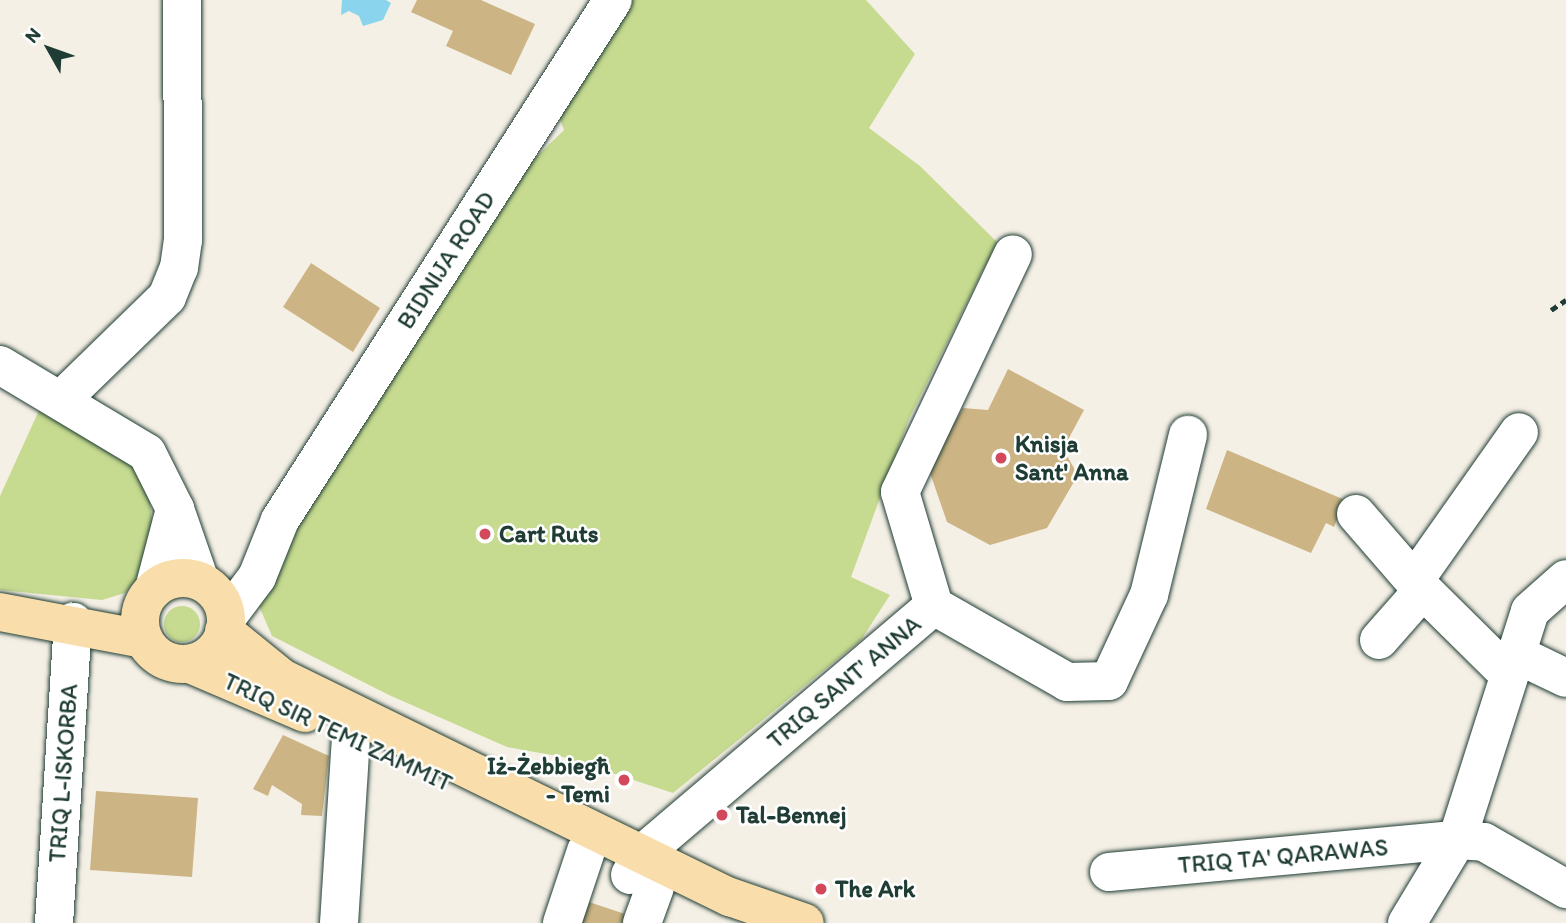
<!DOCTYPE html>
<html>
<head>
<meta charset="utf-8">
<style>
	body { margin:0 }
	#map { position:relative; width:1566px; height:923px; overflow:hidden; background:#f5f0e6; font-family:Itim,sans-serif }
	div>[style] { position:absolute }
	.green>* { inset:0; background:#c6da90 }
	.round { border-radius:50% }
	.water>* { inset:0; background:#8bd4ed }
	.building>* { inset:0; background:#ccb484 }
	.path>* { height:4.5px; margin-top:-2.25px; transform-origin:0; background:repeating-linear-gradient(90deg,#1f3d34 0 7px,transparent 0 12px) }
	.roads { filter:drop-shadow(0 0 2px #1f3d34) drop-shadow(0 0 2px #1f3d34) }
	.minor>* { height:38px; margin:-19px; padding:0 19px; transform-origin:19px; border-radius:19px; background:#fff }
	.major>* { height:38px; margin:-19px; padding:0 19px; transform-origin:19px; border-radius:19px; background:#f9deab }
	.major>.ring { margin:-19px; padding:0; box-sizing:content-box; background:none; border:38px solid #f9deab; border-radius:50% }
	.dots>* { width:19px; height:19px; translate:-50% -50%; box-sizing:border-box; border:4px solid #fff; border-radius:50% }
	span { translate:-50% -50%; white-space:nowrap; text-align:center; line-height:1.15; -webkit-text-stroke:5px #fff; paint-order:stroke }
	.street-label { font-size:24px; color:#1f3d34 }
	.poi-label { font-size:24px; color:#1f3d34; font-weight:700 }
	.left { translate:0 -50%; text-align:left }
	.right { translate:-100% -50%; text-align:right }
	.north { position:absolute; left:14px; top:14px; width:70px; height:70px; -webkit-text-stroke:5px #fff; paint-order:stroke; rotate:310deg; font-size:19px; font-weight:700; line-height:28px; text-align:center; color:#1f3d34 }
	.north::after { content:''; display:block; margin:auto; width:24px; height:32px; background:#1f3d34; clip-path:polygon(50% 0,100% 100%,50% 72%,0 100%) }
</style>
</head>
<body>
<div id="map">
	<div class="green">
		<i style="clip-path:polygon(627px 0,866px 0,915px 54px,869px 128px,920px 166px,1000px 245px,985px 266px,909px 419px,851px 577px,890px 595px,861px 640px,673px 793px,563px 757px,507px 747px,389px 695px,272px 636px,256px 599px,288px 536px,529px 164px,564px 130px,555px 106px)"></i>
		<i style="clip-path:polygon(41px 406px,136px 466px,149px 494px,153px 529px,143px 571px,125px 593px,102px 600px,0 590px,0 496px)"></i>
		<i class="round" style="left:164px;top:606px;width:36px;height:36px"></i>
	</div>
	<div class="water">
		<i style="clip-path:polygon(342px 0,386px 0,391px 3px,383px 20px,363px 26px,359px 16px,349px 11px,341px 15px)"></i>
	</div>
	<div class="building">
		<i style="clip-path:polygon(417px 0,481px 0,535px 24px,511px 75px,446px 46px,453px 31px,411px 12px)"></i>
		<i style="clip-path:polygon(311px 263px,380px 308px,353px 352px,283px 307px)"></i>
		<i style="clip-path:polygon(1008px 369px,1084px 410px,1063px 449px,1078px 475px,1047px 528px,990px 545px,947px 522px,928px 467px,963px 408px,988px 410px)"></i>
		<i style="clip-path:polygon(1227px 450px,1345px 500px,1334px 527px,1326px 523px,1311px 553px,1206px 509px)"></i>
		<i style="clip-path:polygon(283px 735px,329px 756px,322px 816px,301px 815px,302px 804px,272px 785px,268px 796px,253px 789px)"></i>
		<i style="clip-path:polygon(96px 791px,198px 798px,192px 877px,90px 870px)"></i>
		<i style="clip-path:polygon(586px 901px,625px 914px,622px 923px,579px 923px)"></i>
	</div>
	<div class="path">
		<i style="left:1551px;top:310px;width:18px;rotate:-34deg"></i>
	</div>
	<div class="roads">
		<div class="minor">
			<i style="left:0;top:365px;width:171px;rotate:30.9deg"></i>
			<i style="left:147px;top:453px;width:63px;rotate:63.4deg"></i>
			<i style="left:175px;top:509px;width:76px;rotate:70.9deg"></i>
			<i style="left:61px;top:400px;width:148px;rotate:-44.2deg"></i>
			<i style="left:167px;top:297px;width:31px;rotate:-68deg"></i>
			<i style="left:179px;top:268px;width:27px;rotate:-82deg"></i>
			<i style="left:183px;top:241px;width:241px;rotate:-90.2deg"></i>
			<i style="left:1356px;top:514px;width:89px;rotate:49.1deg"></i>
			<i style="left:1414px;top:581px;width:132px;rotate:44.7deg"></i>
			<i style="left:1414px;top:581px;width:182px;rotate:-54.8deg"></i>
			<i style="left:154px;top:589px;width:83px;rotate:-75.3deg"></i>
			<i style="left:934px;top:606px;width:153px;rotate:29.7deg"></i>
			<i style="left:1067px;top:682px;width:42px;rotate:-1.4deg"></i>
			<i style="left:1109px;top:681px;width:95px;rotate:-65.1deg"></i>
			<i style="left:1149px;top:595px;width:165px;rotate:-76.3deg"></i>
			<i style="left:227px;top:617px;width:50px;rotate:-53.1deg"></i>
			<i style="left:257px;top:577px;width:61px;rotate:-68deg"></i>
			<i style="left:280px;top:520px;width:617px;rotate:-57.37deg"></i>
			<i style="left:1379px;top:640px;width:67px;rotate:-48.7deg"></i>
			<i style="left:1516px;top:654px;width:55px;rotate:25.6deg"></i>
			<i style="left:1109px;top:872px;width:349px;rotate:-5.3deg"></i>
			<i style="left:1457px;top:840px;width:27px;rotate:4deg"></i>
			<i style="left:1484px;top:842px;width:95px;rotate:29.8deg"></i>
			<i style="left:630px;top:875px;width:23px;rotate:-61deg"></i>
			<i style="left:641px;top:855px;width:385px;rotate:-40.4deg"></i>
			<i style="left:934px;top:606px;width:119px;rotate:-106.6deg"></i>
			<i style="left:900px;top:492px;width:263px;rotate:-64.6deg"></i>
			<i style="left:54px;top:923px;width:302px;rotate:-86.4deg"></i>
			<i style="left:339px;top:923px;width:188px;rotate:-86.3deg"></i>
			<i style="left:562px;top:923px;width:76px;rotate:-71.6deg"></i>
			<i style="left:642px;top:923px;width:38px;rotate:-70deg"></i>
			<i style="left:1407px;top:923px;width:97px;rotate:-58.9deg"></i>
			<i style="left:1457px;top:840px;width:240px;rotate:-72.3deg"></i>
			<i style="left:1530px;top:611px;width:48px;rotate:-41.6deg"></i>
		</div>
		<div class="major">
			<i class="ring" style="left:140px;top:578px;width:48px;height:48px"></i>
			<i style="left:0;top:612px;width:146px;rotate:10.7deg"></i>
			<i style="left:224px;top:631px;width:75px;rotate:39deg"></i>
			<i style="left:282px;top:678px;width:499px;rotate:26.1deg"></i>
			<i style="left:730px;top:897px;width:79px;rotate:19.1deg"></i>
			<i style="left:190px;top:664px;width:125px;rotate:23.1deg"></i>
		</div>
	</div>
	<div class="dots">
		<i style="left:1001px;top:458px;background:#d1495b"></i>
		<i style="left:485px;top:534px;background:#d1495b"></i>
		<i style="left:624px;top:780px;background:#d1495b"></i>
		<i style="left:722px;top:815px;background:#d1495b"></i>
		<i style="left:821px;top:889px;background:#d1495b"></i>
	</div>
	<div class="street-label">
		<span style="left:446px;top:260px;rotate:-57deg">BIDNIJA ROAD</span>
		<span style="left:844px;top:682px;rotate:-40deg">TRIQ SANT' ANNA</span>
		<span style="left:338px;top:732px;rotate:25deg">TRIQ SIR TEMI ZAMMIT</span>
		<span style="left:63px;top:773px;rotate:-86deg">TRIQ L-ISKORBA</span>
		<span style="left:1283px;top:856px;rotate:-5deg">TRIQ TA' QARAWAS</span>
	</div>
	<div class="poi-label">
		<span class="left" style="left:1015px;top:458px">Knisja<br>Sant' Anna</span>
		<span class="left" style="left:499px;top:534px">Cart Ruts</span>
		<span class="right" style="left:610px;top:780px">Iż-Żebbiegħ<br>- Temi</span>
		<span class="left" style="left:736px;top:815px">Tal-Bennej</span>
		<span class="left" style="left:835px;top:889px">The Ark</span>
	</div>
	<div class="north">N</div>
</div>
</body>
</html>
